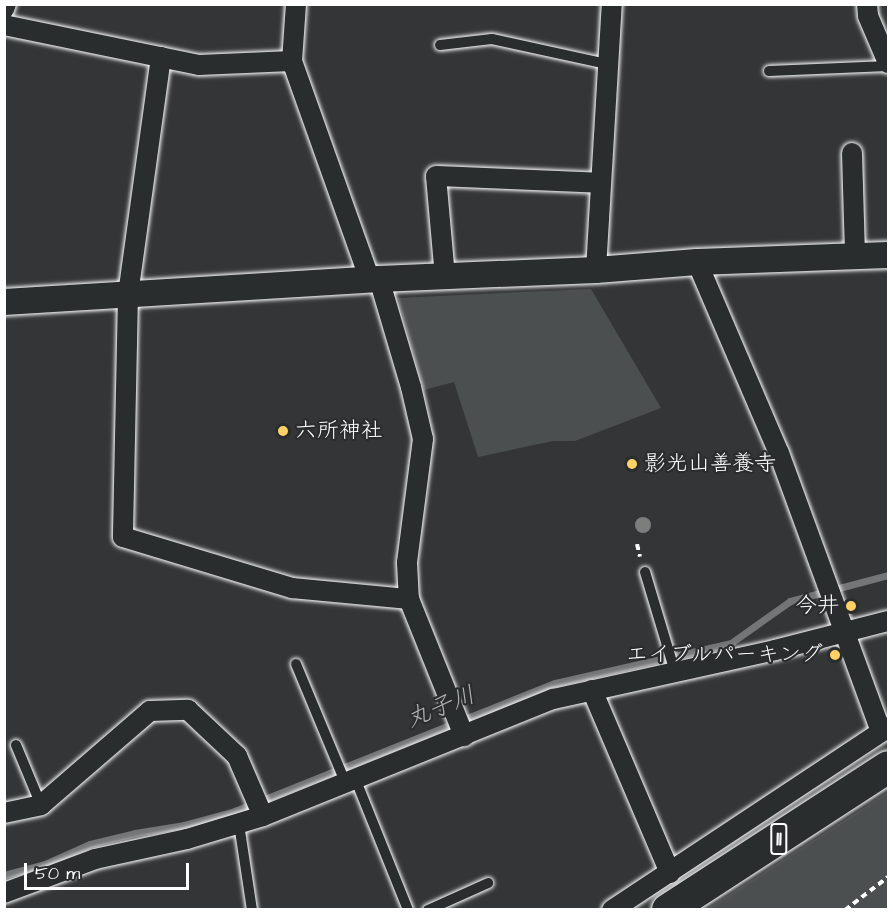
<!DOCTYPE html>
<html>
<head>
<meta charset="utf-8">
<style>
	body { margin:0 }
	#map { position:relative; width:893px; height:914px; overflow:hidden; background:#333536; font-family:"Architects Daughter","Klee One",sans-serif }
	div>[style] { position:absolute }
	.green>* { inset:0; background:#4c4f50 }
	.stream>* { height:7px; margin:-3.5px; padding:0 3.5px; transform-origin:3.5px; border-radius:3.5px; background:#737576 }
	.path>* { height:4px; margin-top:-2px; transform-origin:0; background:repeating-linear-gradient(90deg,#fff 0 6px,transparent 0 10.5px) }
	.roads { filter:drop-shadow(0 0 2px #fff) drop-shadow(0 0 2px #fff) }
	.service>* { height:10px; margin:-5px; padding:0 5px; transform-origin:5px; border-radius:5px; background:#2a2d2e }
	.minor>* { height:20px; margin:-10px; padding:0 10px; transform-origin:10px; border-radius:10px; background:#2a2d2e }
	.tertiary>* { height:26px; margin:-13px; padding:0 13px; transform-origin:13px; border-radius:13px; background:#2a2d2e }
	.primary>* { height:32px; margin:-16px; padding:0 16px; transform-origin:16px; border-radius:16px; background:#2a2d2e }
	.trees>* { width:16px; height:16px; margin:-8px; border-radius:50%; background:#7c7e7e }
	.dots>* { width:16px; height:16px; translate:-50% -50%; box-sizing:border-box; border:3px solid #2a2d2e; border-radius:50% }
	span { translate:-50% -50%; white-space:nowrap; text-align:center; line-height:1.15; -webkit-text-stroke:4.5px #2a2d2e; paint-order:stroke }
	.shield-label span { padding:2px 4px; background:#2a2d2e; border:2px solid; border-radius:4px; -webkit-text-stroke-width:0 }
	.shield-label { font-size:21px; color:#fff; font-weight:700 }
	.poi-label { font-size:22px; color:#fff }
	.left { translate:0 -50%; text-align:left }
	.right { translate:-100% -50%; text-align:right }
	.water-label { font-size:24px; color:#b2b3b4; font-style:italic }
	.frame { position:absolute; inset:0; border:6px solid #fff; pointer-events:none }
	.scale { position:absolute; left:24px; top:863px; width:165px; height:27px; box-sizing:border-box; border:3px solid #fff; border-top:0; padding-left:8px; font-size:18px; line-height:21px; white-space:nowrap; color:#fff; -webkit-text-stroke:4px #2a2d2e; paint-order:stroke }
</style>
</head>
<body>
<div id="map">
	<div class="green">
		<i style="clip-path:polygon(591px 289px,661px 408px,575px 441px,553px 441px,478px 457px,454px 382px,424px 390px,398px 298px)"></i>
		<i style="clip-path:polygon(888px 792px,888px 909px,707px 909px)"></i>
	</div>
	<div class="stream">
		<i style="left:4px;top:875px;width:42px;rotate:-15deg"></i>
		<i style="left:45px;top:864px;width:49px;rotate:-24deg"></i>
		<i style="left:90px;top:844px;width:46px;rotate:-13.7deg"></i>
		<i style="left:135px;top:833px;width:50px;rotate:-9.3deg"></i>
		<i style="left:184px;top:825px;width:50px;rotate:-15.2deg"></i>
		<i style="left:232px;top:812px;width:348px;rotate:-21.8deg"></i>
		<i style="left:555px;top:683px;width:180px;rotate:-12.8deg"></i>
		<i style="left:731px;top:643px;width:72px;rotate:-35.4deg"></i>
		<i style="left:790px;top:601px;width:101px;rotate:-14.9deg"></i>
	</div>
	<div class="path">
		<i style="left:637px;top:544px;width:13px;rotate:77deg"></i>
		<i style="left:845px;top:910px;width:54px;rotate:-37.5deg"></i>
	</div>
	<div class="roads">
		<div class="service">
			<i style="left:440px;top:45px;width:52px;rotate:-6.6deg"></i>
			<i style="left:492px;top:39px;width:118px;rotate:12.3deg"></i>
			<i style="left:769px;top:71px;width:119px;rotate:-2.4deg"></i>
			<i style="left:645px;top:572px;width:104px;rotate:73.3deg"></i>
			<i style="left:296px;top:664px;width:128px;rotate:67.4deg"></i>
			<i style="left:16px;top:745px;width:65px;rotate:67.4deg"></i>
			<i style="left:355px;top:778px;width:142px;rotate:68.1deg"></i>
			<i style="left:239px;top:824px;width:87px;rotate:81.4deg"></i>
			<i style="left:428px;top:910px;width:66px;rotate:-24.2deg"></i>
		</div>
		<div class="minor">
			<i style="left:296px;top:4px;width:57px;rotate:94deg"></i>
			<i style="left:292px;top:61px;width:232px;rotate:70.4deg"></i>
			<i style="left:867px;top:4px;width:12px;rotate:85deg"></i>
			<i style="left:868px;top:16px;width:51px;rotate:66.9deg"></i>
			<i style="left:4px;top:9px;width:5px;rotate:-68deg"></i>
			<i style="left:4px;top:25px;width:199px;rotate:11.6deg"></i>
			<i style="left:199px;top:65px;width:93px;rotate:-2.5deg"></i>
			<i style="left:161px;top:57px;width:240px;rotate:97.9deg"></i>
			<i style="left:128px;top:295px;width:242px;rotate:91.2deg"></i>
			<i style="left:123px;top:537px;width:177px;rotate:16.8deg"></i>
			<i style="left:292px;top:588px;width:118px;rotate:5.4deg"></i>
			<i style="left:852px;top:153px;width:103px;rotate:88.3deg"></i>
			<i style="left:697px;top:262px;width:208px;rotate:66.8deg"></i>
			<i style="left:779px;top:453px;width:297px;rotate:69.9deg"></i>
			<i style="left:596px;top:270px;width:266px;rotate:-86.6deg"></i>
			<i style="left:445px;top:277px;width:101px;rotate:-95.1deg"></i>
			<i style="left:436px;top:176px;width:165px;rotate:2.4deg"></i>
			<i style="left:379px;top:279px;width:113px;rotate:73.5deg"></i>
			<i style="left:411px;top:387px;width:53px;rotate:77deg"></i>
			<i style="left:423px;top:439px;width:125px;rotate:97.4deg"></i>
			<i style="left:407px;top:563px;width:36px;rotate:87deg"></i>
			<i style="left:409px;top:599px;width:148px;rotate:68.1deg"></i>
			<i style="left:592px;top:690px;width:199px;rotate:66.9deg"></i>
			<i style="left:4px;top:813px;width:38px;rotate:-12deg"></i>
			<i style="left:41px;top:805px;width:144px;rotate:-40.8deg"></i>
			<i style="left:150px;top:711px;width:38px;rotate:-2deg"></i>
			<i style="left:188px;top:710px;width:67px;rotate:43.2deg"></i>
			<i style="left:237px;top:756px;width:65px;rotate:66.6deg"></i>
			<i style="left:4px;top:893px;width:97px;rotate:-20.5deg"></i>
			<i style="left:95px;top:859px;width:94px;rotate:-12.3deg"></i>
			<i style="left:187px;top:839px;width:79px;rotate:-16.8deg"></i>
			<i style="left:263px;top:816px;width:313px;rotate:-22deg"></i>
			<i style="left:553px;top:699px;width:227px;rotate:-12.4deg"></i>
			<i style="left:775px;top:650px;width:117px;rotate:-14.4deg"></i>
			<i style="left:612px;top:910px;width:331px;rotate:-33.5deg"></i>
		</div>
		<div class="tertiary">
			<i style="left:4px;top:302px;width:376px;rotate:-3.5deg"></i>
			<i style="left:379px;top:279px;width:217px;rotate:-2.4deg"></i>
			<i style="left:596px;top:270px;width:101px;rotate:-4.5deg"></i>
			<i style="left:697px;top:262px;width:191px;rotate:-2.1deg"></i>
		</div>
		<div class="primary">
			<i style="left:668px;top:910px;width:262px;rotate:-33deg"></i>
		</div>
	</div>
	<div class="trees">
		<i style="left:643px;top:525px"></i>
	</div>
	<div class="dots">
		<i style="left:283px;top:431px;background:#ffd166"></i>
		<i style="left:632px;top:464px;background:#ffd166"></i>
		<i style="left:851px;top:606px;background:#ffd166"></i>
		<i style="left:835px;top:655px;background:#ffd166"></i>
	</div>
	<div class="shield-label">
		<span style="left:779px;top:839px">11</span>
	</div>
	<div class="poi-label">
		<span class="left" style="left:295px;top:431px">六所神社</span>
		<span class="left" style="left:644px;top:464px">影光山善養寺</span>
		<span class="right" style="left:839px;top:606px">今井</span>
		<span class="right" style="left:823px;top:655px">エイブルパーキング</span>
	</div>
	<div class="water-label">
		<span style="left:441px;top:708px;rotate:-22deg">丸子川</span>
	</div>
	<div class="frame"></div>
	<div class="scale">50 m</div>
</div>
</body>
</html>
